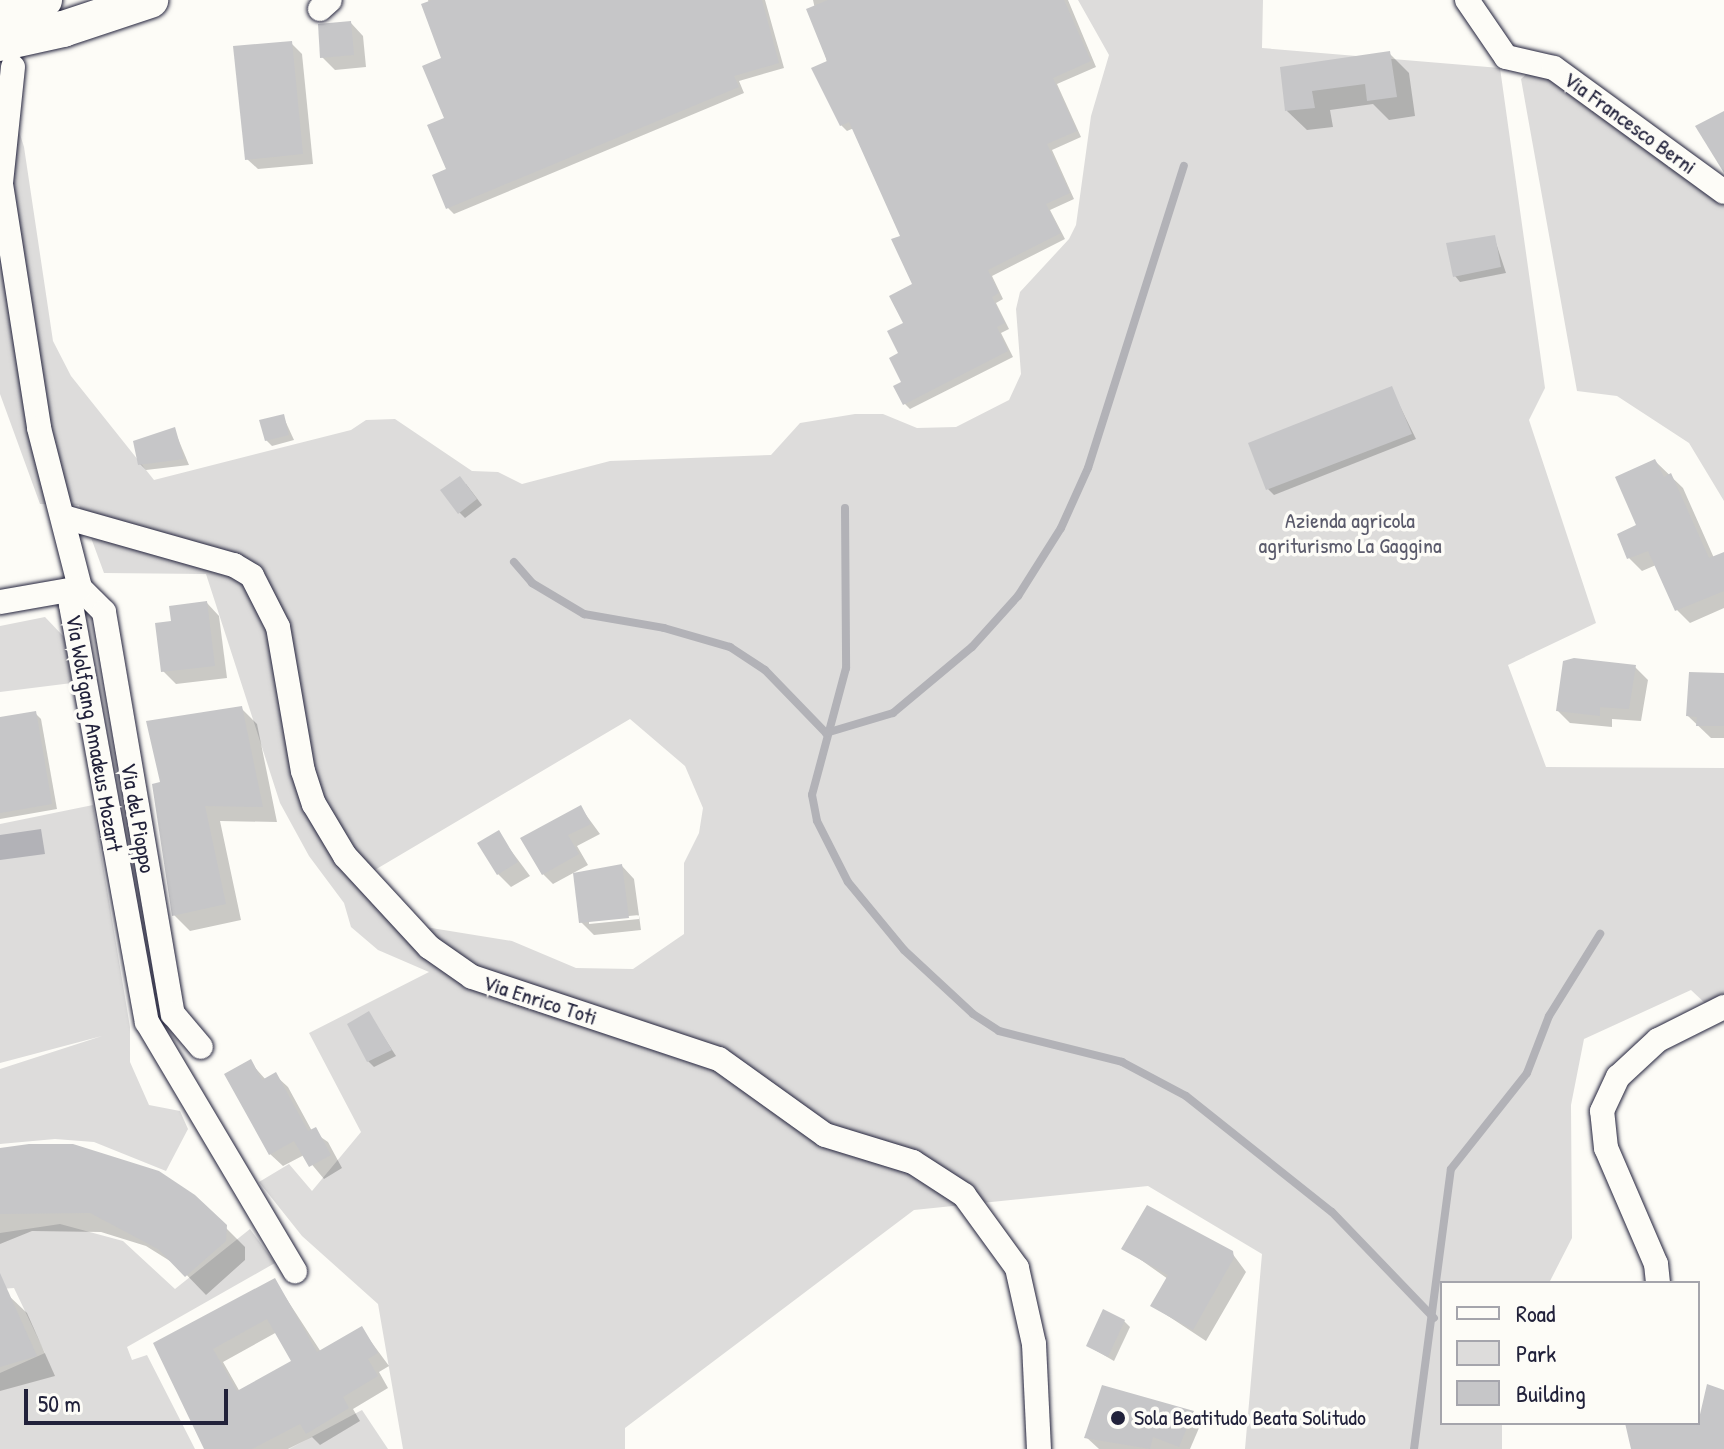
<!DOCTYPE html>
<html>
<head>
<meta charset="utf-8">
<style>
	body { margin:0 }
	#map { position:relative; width:1724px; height:1449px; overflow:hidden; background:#fdfcf7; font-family:"Patrick Hand",sans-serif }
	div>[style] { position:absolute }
	.green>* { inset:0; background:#dddcdb }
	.water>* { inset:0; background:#b2b2b7 }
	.shadow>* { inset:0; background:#0003 }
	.stream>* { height:8px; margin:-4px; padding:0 4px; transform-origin:4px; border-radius:4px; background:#b2b2b7 }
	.building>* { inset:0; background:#c6c6c8 }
	.roads { filter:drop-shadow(0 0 2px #22223b) drop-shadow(0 0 2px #22223b) }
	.street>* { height:24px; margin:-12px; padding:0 12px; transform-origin:12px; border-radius:12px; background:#fdfcf7 }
	.secondary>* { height:36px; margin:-18px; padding:0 18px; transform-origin:18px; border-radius:18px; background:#fdfcf7 }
	.dots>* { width:22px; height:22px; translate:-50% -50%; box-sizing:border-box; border:4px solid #fdfcf7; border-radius:50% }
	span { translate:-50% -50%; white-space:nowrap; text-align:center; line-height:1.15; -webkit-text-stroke:7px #fdfcf7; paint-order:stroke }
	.street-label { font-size:22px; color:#22223b }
	.park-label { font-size:22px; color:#5a5a6b }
	.poi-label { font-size:22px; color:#22223b }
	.left { translate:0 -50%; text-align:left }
	.legend { position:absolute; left:1440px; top:1281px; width:260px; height:144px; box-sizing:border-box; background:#fdfcf7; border:2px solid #a5a5ac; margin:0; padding:10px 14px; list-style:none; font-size:24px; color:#22223b }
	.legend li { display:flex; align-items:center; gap:16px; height:40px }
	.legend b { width:40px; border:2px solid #a5a5ac }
	.scale { position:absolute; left:24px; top:1389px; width:204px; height:36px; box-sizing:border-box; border:4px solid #22223b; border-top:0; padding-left:10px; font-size:24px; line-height:28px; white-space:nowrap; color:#22223b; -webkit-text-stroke:6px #fdfcf7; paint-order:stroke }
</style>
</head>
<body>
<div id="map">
	<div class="green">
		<i style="clip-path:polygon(evenodd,1078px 0,1263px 0,1262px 48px,1500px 68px,1545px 388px,1529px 420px,1596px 623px,1508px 665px,1546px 767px,1724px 768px,1724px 997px,1708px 1006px,1691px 990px,1584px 1039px,1571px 1105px,1572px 1238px,1549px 1283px,1442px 1283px,1442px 1423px,1502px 1423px,1502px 1449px,1245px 1449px,1262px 1254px,1148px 1186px,914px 1210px,625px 1428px,625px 1449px,403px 1449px,378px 1304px,302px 1236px,259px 1182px,289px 1164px,312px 1191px,361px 1132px,309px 1033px,429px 972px,378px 950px,351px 927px,344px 903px,309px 856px,280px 803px,206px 574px,104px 573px,79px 505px,40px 504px,0 394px,0 102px,17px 125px,24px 147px,53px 341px,71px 376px,154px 480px,351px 430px,366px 420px,395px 419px,472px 471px,498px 472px,522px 484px,610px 461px,771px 455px,800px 423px,855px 414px,883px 414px,917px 428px,956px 427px,1009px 400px,1021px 374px,1016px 309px,1020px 292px,1069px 239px,1076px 225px,1091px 116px,1109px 55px,1078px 0,630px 719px,685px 766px,703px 808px,699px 833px,684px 863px,684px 934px,633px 969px,576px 968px,512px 941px,419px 926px,368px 874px,630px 719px)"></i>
		<i style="clip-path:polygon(1533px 68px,1724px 195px,1724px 501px,1689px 443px,1617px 396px,1577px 391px,1521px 79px)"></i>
		<i style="clip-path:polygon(45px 617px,64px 637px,72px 683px,0 692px,0 626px)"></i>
		<i style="clip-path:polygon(93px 805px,130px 1027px,130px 1062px,149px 1105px,180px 1111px,188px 1129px,166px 1171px,94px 1142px,55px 1139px,0 1144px,0 1069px,102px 1036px,0 1063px,0 824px)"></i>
		<i style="clip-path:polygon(60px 1224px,123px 1241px,175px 1289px,250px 1229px,275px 1263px,127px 1347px,132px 1360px,147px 1355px,195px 1449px,0 1449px,0 1373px,45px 1353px,14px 1288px,0 1289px,0 1233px)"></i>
		<i style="clip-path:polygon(362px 1410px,388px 1449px,289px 1449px)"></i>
	</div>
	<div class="water">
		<i style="clip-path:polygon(41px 829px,45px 854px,0 860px,0 835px)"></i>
	</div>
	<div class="shadow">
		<i style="clip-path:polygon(428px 0,765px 0,784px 68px,739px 81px,744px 93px,454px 214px,448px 208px,443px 60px)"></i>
		<i style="clip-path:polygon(813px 0,1068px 0,1096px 67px,1057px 84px,1081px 137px,1052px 150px,1074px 199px,1050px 210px,1065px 239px,992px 276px,1003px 299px,996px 303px,1009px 329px,1001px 333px,1013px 357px,910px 409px,905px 404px,901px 354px,914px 285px,902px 237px,854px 128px,847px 131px,841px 125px)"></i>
		<i style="clip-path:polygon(351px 23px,363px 36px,366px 67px,335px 70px,322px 57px)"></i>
		<i style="clip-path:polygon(291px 43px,302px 54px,313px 164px,258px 169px,247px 159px)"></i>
		<i style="clip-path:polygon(1390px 54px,1409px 73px,1415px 116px,1389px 120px,1373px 104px,1330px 110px,1333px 127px,1307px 130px,1287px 111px,1282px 69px)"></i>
		<i style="clip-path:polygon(1494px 237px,1506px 273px,1460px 282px,1455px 276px)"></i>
		<i style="clip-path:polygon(1391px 388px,1416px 439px,1274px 495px,1268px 489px,1251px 444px)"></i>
		<i style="clip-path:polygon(283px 416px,294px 440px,272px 446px,266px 440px)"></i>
		<i style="clip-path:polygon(174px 429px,189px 465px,146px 470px,140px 464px)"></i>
		<i style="clip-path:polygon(1655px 461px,1683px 488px,1714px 558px,1724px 554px,1724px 608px,1690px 623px,1677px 610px,1656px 565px,1642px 571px,1629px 558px,1619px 535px,1638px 526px)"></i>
		<i style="clip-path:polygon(466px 484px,482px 505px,465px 518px,459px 512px)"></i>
		<i style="clip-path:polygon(207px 603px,219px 616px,227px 678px,176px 684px,163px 671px,173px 623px)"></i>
		<i style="clip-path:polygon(1635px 667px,1648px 680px,1641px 721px,1612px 719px,1612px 727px,1570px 723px,1558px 711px)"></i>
		<i style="clip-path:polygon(1724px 675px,1724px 738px,1711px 738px,1688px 716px)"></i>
		<i style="clip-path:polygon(241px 708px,257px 724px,277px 822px,220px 821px,241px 920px,190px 931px,174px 915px,162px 784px)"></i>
		<i style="clip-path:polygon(35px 713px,41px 719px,57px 809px,0 819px,0 719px)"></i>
		<i style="clip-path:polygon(581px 808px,600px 834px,577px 846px,588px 865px,553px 884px,543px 874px)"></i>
		<i style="clip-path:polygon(498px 833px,530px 876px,511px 887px,498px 874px)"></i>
		<i style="clip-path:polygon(evenodd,622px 866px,634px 879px,641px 930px,594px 935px,581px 922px,622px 866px,639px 915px,639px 919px,589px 924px,589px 920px,639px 915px)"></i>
		<i style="clip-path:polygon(369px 1014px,396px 1056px,374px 1067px,368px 1061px)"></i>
		<i style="clip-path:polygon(250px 1062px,266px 1080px,275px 1075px,288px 1087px,312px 1131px,328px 1142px,342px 1168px,324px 1179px,304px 1155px,283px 1166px,270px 1154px)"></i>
		<i style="clip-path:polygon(73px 1146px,158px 1173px,194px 1196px,245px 1247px,245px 1260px,206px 1295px,178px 1266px,146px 1246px,101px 1232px,32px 1231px,0 1244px,0 1150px)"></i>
		<i style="clip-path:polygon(1124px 1248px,1232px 1253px,1246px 1272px,1206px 1341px,1153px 1306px,1168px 1279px)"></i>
		<i style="clip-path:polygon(evenodd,275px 1281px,321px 1352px,361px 1328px,389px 1366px,379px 1372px,388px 1388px,353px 1409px,360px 1421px,320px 1445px,312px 1437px,288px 1449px,206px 1449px,156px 1344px,275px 1281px,277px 1332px,294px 1362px,240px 1392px,223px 1362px,277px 1332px)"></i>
		<i style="clip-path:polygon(7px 1294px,27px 1313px,55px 1376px,0 1391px,0 1296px)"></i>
		<i style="clip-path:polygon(1124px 1321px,1130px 1327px,1114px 1361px,1088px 1346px)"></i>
		<i style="clip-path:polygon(1193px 1413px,1202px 1421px,1190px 1449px,1099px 1449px,1086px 1437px)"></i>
	</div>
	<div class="stream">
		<i style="left:845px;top:508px;width:160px;rotate:89.6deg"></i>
		<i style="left:846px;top:668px;width:131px;rotate:105deg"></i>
		<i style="left:812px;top:795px;width:26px;rotate:79deg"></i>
		<i style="left:817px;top:821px;width:68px;rotate:63.1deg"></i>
		<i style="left:848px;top:882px;width:88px;rotate:50.5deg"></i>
		<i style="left:904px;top:950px;width:94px;rotate:42.8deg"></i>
		<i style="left:973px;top:1014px;width:31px;rotate:33deg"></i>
		<i style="left:999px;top:1031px;width:127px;rotate:14.1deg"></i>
		<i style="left:1122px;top:1062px;width:72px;rotate:28deg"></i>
		<i style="left:1186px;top:1096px;width:186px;rotate:38.5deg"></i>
		<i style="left:1332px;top:1212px;width:147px;rotate:46.1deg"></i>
		<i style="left:514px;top:562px;width:28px;rotate:49deg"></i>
		<i style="left:532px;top:583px;width:61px;rotate:30.8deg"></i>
		<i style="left:584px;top:614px;width:81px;rotate:9.9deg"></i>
		<i style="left:664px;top:628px;width:69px;rotate:16.1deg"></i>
		<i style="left:730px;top:647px;width:42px;rotate:33.3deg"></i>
		<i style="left:765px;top:670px;width:88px;rotate:45.9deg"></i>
		<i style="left:826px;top:733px;width:70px;rotate:-16.6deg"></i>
		<i style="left:893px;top:713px;width:103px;rotate:-39.9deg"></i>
		<i style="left:972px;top:647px;width:69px;rotate:-48deg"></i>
		<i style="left:1018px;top:596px;width:80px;rotate:-57.7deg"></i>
		<i style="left:1061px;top:528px;width:66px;rotate:-65.8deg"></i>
		<i style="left:1088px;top:468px;width:317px;rotate:-72.4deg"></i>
		<i style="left:1414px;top:1449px;width:282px;rotate:-82.5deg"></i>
		<i style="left:1451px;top:1169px;width:122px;rotate:-51.6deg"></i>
		<i style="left:1527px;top:1073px;width:61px;rotate:-68.9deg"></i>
		<i style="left:1549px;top:1016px;width:97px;rotate:-58.1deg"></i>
	</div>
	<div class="building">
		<i style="clip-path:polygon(432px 0,762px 0,779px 63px,734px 76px,739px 87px,446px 209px,432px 175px,446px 169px,427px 125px,444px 118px,422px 66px,441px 58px,421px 4px)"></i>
		<i style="clip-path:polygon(828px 0,1064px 0,1091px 61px,1053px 78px,1077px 131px,1047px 144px,1070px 193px,1046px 204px,1061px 233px,988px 270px,999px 293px,992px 297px,1005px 323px,997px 327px,1008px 351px,903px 405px,893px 386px,901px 382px,889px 358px,898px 353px,887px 331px,903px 323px,889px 296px,912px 284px,891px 239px,900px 236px,849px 122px,840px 126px,811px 68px,827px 61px,806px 9px)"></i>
		<i style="clip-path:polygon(351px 21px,354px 55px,320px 58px,318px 24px)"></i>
		<i style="clip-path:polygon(292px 41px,303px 154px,245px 160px,233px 46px)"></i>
		<i style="clip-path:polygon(1390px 51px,1397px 97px,1367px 101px,1365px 84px,1312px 91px,1315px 108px,1285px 111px,1280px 67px)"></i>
		<i style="clip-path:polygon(1724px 111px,1724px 173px,1695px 126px)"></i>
		<i style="clip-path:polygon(1495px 235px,1501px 267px,1453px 277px,1446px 243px)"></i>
		<i style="clip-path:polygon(1392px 386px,1412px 434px,1266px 490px,1248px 443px)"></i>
		<i style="clip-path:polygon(284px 414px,289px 435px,265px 441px,259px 420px)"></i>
		<i style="clip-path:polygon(175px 427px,184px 459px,138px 465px,133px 441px)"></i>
		<i style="clip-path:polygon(1655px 459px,1664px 477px,1671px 473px,1709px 558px,1724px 552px,1724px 591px,1675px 611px,1648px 551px,1627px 559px,1617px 534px,1636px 525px,1615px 477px)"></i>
		<i style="clip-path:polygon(460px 476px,477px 499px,458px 514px,440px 490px)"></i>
		<i style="clip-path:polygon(207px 601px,215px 666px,161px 672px,155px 623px,171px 621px,169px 606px)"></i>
		<i style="clip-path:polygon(1574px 658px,1636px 665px,1629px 709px,1600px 707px,1600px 716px,1556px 711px,1563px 661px)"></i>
		<i style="clip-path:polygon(1689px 672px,1724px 673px,1724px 726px,1696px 726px,1697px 717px,1686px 716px)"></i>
		<i style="clip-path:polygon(242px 706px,263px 807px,205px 806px,226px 904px,172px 916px,152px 784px,160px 782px,146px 721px)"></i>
		<i style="clip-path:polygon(36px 711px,52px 804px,0 813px,0 717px)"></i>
		<i style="clip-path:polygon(581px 805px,591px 824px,568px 835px,579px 854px,542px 875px,520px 838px)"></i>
		<i style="clip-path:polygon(499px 830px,518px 862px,497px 875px,477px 843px)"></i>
		<i style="clip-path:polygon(622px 864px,629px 918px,579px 923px,573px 873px)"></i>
		<i style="clip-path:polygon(369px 1011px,392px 1050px,367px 1062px,347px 1024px)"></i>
		<i style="clip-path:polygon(251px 1059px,262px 1080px,276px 1072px,308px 1131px,316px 1127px,331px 1155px,309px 1167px,294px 1141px,269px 1155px,224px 1074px)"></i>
		<i style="clip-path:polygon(29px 1144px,73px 1144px,159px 1171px,195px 1195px,227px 1225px,226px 1241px,185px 1277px,158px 1249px,90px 1213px,0 1214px,0 1148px)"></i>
		<i style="clip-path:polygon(1147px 1205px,1233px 1251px,1234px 1258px,1193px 1330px,1150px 1306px,1168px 1275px,1121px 1249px)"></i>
		<i style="clip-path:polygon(0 1273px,37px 1356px,0 1367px)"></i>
		<i style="clip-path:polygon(evenodd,275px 1278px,317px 1352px,362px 1326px,378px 1353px,368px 1359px,378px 1376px,343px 1397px,349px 1408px,306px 1434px,300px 1424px,252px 1449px,204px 1449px,153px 1343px,275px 1278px,267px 1319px,291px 1361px,237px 1391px,213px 1349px,267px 1319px)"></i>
		<i style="clip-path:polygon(1103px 1309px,1125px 1320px,1108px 1357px,1086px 1346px)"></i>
		<i style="clip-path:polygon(1707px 1384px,1724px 1390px,1724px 1449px,1631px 1449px,1625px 1423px,1698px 1423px)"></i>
		<i style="clip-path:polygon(1102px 1385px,1194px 1411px,1179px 1447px,1153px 1437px,1150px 1449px,1084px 1438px)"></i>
	</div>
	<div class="roads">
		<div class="street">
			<i style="left:1467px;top:0;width:69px;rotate:55.6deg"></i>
			<i style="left:1506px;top:57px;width:49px;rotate:12.9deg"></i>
			<i style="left:1554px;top:68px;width:210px;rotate:36.1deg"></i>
			<i style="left:320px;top:9px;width:13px;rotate:-42deg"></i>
			<i style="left:13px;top:67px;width:118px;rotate:95.9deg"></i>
			<i style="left:1px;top:184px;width:247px;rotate:81.1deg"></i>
			<i style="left:39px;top:428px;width:165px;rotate:75.6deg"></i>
			<i style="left:80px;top:588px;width:19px;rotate:118deg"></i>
			<i style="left:71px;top:605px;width:424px;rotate:79.7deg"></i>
			<i style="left:147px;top:1022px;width:290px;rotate:59.3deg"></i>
			<i style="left:64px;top:517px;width:177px;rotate:15.8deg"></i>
			<i style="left:234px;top:565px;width:21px;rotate:31deg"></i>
			<i style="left:252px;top:576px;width:57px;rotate:63deg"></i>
			<i style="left:278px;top:627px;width:146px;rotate:80.2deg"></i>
			<i style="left:303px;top:771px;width:35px;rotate:72deg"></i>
			<i style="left:314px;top:804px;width:61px;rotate:59.2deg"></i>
			<i style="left:345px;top:856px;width:124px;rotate:47.3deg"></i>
			<i style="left:429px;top:947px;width:52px;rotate:34.9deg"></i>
			<i style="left:472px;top:977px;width:260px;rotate:18.4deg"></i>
			<i style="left:719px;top:1059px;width:130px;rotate:35.6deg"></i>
			<i style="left:825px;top:1135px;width:92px;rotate:17.1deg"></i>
			<i style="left:913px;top:1162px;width:61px;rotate:32.9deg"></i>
			<i style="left:964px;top:1195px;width:90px;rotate:54deg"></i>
			<i style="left:1017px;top:1268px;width:78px;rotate:77.4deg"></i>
			<i style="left:1034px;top:1344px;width:105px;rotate:87.3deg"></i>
			<i style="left:80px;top:588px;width:34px;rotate:45deg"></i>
			<i style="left:104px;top:612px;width:408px;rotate:80.3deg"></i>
			<i style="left:173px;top:1014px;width:43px;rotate:49.7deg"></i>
			<i style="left:0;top:602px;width:81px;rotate:-9.9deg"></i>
			<i style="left:1658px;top:1283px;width:19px;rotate:-96deg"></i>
			<i style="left:1656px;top:1264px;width:126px;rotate:-113.3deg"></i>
			<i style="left:1606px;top:1148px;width:37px;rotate:-96deg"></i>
			<i style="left:1602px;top:1111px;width:38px;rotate:-65deg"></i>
			<i style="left:1618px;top:1077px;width:54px;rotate:-42.8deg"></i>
			<i style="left:1658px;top:1040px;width:74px;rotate:-26.6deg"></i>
		</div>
		<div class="secondary">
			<i style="left:0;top:9px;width:45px;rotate:-11.6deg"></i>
			<i style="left:0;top:43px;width:65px;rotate:-12.5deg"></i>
			<i style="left:63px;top:29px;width:92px;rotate:-18.4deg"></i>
		</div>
	</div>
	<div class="dots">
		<i style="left:1118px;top:1418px;background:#22223b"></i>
	</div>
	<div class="street-label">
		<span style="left:1630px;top:123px;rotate:36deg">Via Francesco Berni</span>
		<span style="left:94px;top:733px;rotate:80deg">Via Wolfgang Amadeus Mozart</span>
		<span style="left:138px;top:818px;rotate:80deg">Via del Pioppo</span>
		<span style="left:540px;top:1000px;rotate:18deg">Via Enrico Toti</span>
	</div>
	<div class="park-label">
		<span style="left:1350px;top:533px">Azienda agricola<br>agriturismo La Gaggina</span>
	</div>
	<div class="poi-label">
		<span class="left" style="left:1134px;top:1418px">Sola Beatitudo Beata Solitudo</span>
	</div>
	<ul class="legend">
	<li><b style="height:10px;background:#fdfcf7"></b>Road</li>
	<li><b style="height:22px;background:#dddcdb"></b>Park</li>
	<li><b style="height:22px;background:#c6c6c8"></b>Building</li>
	</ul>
	<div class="scale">50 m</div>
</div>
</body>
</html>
